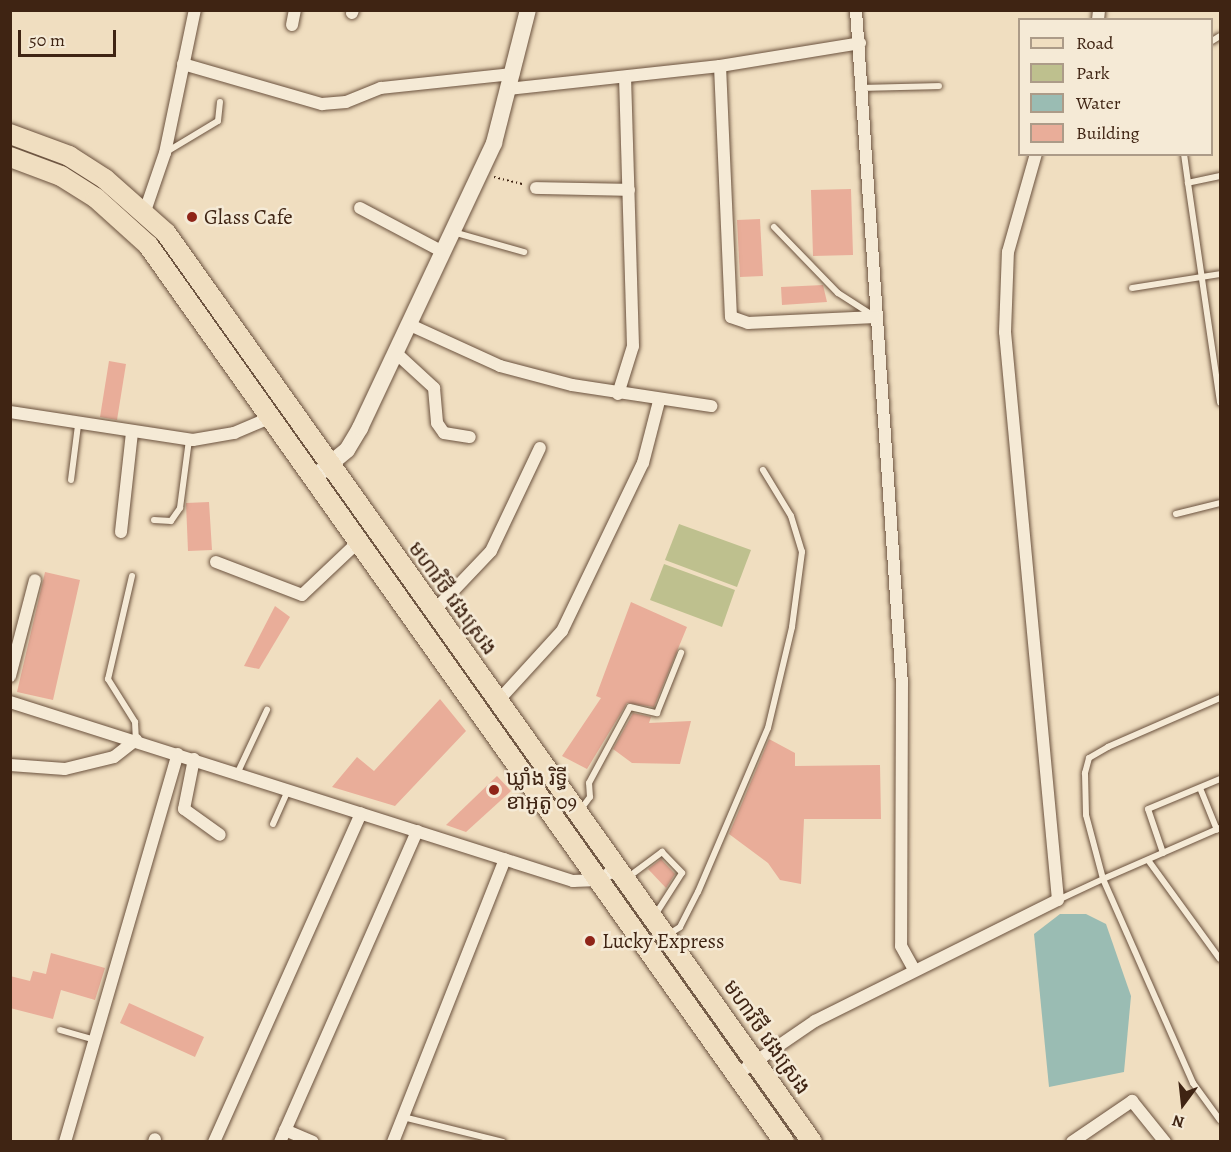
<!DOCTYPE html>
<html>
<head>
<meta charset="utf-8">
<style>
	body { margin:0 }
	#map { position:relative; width:1231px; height:1152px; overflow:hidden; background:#f0dec0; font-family:Alegreya,"Noto Sans Khmer",serif }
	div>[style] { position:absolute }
	.green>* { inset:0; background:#bec08e }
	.water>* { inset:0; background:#9abcb3 }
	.building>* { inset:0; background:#e9ad99 }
	.path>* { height:2px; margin-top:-1px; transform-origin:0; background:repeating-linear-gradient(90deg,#3f2413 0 1.5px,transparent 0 4.5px) }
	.roads { filter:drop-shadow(0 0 2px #6b523e) drop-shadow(0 0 2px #6b523e) }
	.lane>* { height:6px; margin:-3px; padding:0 3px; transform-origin:3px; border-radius:3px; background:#f5ead6 }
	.street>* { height:12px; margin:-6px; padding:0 6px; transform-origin:6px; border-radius:6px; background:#f5ead6 }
	.secondary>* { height:16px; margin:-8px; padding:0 8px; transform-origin:8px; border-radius:8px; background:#f5ead6 }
	.primary>* { height:20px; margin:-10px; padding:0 10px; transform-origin:10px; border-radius:10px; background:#f0dec0 }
	.dots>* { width:16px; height:16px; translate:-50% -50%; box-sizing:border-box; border:3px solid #f5ead6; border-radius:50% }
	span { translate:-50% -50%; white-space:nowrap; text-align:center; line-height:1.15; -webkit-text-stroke:5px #f5ead6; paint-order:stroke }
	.poi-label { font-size:21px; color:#3f2413 }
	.left { translate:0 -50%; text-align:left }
	.street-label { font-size:21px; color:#3f2413 }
	.frame { position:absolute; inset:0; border:12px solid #3f2413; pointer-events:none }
	.legend { position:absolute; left:1018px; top:18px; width:195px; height:138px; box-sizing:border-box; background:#f5ead6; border:2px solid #ac9b88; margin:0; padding:8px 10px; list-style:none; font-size:18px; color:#3f2413 }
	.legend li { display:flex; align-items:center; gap:12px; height:30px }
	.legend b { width:30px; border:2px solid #ac9b88 }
	.north { position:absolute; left:1153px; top:1074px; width:60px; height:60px; -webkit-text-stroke:4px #f5ead6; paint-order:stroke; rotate:195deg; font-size:16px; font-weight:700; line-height:24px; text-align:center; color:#3f2413 }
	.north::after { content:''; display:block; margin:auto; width:21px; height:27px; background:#3f2413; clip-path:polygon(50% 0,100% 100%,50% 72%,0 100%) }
	.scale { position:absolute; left:18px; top:30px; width:98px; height:27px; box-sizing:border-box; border:3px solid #3f2413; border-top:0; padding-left:8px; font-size:18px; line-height:21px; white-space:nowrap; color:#3f2413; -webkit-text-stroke:4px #f5ead6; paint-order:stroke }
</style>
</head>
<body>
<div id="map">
	<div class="green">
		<i style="clip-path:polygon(679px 524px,751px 550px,737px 587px,665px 560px)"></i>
		<i style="clip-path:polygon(664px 564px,735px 590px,722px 627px,650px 600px)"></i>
	</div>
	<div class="water">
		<i style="clip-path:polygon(1060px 914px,1086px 914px,1106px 924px,1131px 996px,1124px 1072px,1049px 1087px,1034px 934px)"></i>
	</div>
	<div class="building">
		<i style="clip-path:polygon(851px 189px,853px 255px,813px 256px,811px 190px)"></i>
		<i style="clip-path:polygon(760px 219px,763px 276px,740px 277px,737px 220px)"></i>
		<i style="clip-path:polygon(823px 285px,827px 302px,782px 305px,781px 287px)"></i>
		<i style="clip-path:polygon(109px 361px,126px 364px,117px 420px,100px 417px)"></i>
		<i style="clip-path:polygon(209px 502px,212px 550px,188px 551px,186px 503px)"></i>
		<i style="clip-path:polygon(45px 572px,80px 580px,53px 700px,17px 692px)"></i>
		<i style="clip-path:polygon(631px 602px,687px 627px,654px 707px,627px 703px,587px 769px,562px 756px,601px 698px,596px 696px)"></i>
		<i style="clip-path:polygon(275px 606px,290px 617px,259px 669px,244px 666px)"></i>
		<i style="clip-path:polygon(440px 699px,466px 731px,395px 806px,332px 787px,357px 757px,374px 771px)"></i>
		<i style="clip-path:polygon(633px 713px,651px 717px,649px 723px,691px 721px,680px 764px,632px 763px,613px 749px)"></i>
		<i style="clip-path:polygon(769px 739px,795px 753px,795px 766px,880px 765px,881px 819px,804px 819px,801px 884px,780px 880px,768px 863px,729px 834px)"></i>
		<i style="clip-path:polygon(497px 776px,511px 791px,466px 832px,446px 825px)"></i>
		<i style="clip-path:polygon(661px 859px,675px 874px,666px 888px,648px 869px)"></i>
		<i style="clip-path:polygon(51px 953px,105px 968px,95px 1000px,61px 990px,53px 1019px,10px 1008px,10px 976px,30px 981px,33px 971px,46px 974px)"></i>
		<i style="clip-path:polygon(129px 1003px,204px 1037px,195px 1057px,120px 1023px)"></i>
	</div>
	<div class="path">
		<i style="left:494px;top:177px;width:30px;rotate:14deg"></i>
	</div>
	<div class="roads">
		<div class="lane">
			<i style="left:1212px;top:41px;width:9px;rotate:-32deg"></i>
			<i style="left:863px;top:88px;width:76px;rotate:-1.5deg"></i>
			<i style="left:168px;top:151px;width:58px;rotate:-31deg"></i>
			<i style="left:218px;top:121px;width:19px;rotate:-84deg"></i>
			<i style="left:1184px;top:154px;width:29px;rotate:82deg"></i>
			<i style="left:1220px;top:176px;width:33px;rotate:168deg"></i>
			<i style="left:1188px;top:183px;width:222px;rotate:81.7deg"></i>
			<i style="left:774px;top:227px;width:92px;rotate:45.9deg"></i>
			<i style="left:838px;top:293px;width:43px;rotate:32.6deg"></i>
			<i style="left:453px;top:232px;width:74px;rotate:15.7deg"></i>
			<i style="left:1132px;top:288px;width:89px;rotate:-9deg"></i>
			<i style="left:71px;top:480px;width:55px;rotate:-82.7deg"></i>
			<i style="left:1176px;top:514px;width:45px;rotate:-14deg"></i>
			<i style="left:154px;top:520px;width:17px;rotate:3deg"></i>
			<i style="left:171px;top:521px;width:16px;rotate:-55deg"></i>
			<i style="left:180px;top:508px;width:69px;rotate:-82.5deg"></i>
			<i style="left:132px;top:576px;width:106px;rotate:103.1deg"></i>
			<i style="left:108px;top:679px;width:51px;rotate:57.9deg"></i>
			<i style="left:135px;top:722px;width:18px;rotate:87deg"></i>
			<i style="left:1220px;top:698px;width:122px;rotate:156.4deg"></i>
			<i style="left:1108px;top:747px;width:22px;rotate:150deg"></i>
			<i style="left:1089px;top:758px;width:16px;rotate:105deg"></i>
			<i style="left:1085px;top:773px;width:42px;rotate:88.6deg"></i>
			<i style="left:1086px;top:815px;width:66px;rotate:75.1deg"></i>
			<i style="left:1103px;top:879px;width:128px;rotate:-23.6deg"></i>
			<i style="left:237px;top:774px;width:71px;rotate:-64.9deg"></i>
			<i style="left:1200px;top:788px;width:45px;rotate:68deg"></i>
			<i style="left:581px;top:809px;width:15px;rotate:-53deg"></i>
			<i style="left:590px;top:797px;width:14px;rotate:-94deg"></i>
			<i style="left:589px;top:783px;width:86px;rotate:-61.7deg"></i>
			<i style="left:630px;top:707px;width:28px;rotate:13deg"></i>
			<i style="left:657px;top:713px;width:65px;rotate:-68.2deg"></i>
			<i style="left:273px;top:824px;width:36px;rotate:-66deg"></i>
			<i style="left:1163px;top:853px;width:46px;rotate:-108.8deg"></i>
			<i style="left:1148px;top:809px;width:78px;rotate:-22.6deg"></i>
			<i style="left:1148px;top:860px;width:122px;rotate:54deg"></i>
			<i style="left:627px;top:878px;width:44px;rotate:-36.6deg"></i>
			<i style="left:662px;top:852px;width:29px;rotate:46deg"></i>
			<i style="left:682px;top:873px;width:50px;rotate:122.7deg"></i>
			<i style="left:1058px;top:900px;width:50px;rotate:-25deg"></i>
			<i style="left:1103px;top:879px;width:223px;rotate:66.2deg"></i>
			<i style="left:1193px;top:1083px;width:46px;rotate:53.9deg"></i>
			<i style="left:669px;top:934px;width:13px;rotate:-32deg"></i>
			<i style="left:680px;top:927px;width:39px;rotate:-63deg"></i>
			<i style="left:698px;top:892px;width:178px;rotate:-66.9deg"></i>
			<i style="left:768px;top:728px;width:104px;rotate:-76.6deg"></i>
			<i style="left:792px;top:627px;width:76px;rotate:-82.4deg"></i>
			<i style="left:802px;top:552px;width:38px;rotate:-107deg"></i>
			<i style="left:791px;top:516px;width:54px;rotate:-121.3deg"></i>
			<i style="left:60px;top:1030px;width:35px;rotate:16deg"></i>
			<i style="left:403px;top:1117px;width:103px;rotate:14deg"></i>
		</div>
		<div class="street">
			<i style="left:856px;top:10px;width:676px;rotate:86.1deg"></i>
			<i style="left:902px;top:684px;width:262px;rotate:90.2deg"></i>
			<i style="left:901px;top:946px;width:26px;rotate:61deg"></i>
			<i style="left:352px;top:13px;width:3px;rotate:-72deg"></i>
			<i style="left:1098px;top:20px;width:10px;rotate:-84deg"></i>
			<i style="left:292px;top:25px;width:15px;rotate:-79deg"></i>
			<i style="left:183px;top:64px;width:145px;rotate:16.1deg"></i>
			<i style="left:322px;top:104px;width:24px;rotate:-5deg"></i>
			<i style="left:346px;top:102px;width:38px;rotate:-22deg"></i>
			<i style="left:381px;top:88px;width:133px;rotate:-6.1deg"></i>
			<i style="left:720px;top:66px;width:251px;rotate:87.5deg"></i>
			<i style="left:731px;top:317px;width:18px;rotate:19deg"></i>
			<i style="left:748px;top:323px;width:127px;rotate:-2.7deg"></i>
			<i style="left:508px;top:89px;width:213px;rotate:-6.2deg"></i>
			<i style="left:720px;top:66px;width:142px;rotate:-9.3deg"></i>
			<i style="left:536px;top:188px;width:93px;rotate:1.2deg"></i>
			<i style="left:360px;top:208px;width:94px;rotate:27.9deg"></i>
			<i style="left:145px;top:211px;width:61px;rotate:-71deg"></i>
			<i style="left:165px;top:153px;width:146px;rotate:-78.2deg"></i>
			<i style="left:408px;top:324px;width:101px;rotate:24.5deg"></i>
			<i style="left:500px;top:366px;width:74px;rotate:14.8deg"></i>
			<i style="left:572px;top:385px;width:141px;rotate:8.6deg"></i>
			<i style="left:396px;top:353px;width:52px;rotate:42.6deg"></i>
			<i style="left:434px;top:388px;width:35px;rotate:85deg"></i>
			<i style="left:437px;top:423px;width:12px;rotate:55deg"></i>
			<i style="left:444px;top:433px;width:26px;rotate:9deg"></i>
			<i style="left:618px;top:394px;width:50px;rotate:-72.6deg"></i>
			<i style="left:633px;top:346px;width:267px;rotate:-91.7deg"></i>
			<i style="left:10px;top:412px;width:185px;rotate:8.7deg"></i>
			<i style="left:193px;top:440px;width:42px;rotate:-9.7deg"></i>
			<i style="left:234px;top:433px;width:39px;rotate:-23deg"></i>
			<i style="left:121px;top:532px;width:100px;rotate:-83.7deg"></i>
			<i style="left:216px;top:562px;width:92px;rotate:21deg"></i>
			<i style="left:302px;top:595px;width:77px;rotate:-43.4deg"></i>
			<i style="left:433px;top:612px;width:84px;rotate:-46.4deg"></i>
			<i style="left:491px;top:551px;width:114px;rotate:-64.6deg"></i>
			<i style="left:10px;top:676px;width:99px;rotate:-75.4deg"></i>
			<i style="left:498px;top:701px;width:95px;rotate:-47.6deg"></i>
			<i style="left:562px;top:631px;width:187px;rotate:-64.3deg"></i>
			<i style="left:643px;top:463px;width:64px;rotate:-75.5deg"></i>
			<i style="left:10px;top:702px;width:591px;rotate:17.64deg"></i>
			<i style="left:573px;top:881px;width:26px;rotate:-2deg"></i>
			<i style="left:599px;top:880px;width:22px;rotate:-34deg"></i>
			<i style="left:194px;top:759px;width:51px;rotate:101.3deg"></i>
			<i style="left:184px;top:809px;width:44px;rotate:35.8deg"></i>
			<i style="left:10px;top:765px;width:55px;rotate:4.2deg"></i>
			<i style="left:65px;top:769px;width:50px;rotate:-13.8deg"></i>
			<i style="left:114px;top:757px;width:28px;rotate:-38deg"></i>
			<i style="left:736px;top:1075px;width:96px;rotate:-34.4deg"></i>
			<i style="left:815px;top:1021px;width:271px;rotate:-26.5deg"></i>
			<i style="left:1058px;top:900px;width:570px;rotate:-95.33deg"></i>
			<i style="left:1005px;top:332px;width:80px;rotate:-87.9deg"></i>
			<i style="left:1008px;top:252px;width:102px;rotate:-74.1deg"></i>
			<i style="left:285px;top:1130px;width:30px;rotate:23deg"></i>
			<i style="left:65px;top:1142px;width:404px;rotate:-73.8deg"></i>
			<i style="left:154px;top:1142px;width:3px;rotate:-72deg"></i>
			<i style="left:214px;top:1142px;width:360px;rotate:-65.9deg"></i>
			<i style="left:280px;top:1142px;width:340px;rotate:-66.2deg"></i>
			<i style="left:393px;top:1142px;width:304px;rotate:-68.4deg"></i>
			<i style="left:1072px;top:1142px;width:73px;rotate:-34.3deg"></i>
			<i style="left:1132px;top:1101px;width:53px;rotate:51.2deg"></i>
		</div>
		<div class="secondary">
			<i style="left:313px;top:478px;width:44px;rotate:-39.5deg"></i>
			<i style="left:347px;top:450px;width:26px;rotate:-59deg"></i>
			<i style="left:360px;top:428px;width:315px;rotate:-64.8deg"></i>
			<i style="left:494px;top:143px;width:137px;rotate:-75.7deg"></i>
		</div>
		<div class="primary">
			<i style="left:10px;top:134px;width:63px;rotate:20.4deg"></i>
			<i style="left:69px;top:156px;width:43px;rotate:32.6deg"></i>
			<i style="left:105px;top:179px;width:81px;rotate:41.5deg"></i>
			<i style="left:166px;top:233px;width:1115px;rotate:54.6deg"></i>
			<i style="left:10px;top:157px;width:54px;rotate:20.4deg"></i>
			<i style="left:61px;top:176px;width:41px;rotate:32.2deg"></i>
			<i style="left:96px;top:198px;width:70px;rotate:42.1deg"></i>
			<i style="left:148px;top:245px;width:1100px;rotate:54.66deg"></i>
		</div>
	</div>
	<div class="dots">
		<i style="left:192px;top:217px;background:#8f2418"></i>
		<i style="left:494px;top:790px;background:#8f2418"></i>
		<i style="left:590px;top:941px;background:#8f2418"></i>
	</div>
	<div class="poi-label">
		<span class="left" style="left:204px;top:217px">Glass Cafe</span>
		<span class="left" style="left:506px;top:790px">ឃ្លាំង រិទ្ធី<br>ខាអូតូ 09</span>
		<span class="left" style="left:602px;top:941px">Lucky Express</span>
	</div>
	<div class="street-label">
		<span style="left:453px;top:598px;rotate:54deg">មហាវិថី វេងស្រេង</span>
		<span style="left:767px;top:1037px;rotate:55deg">មហាវិថី វេងស្រេង</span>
	</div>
	<div class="frame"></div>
	<ul class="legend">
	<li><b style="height:8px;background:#f0dec0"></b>Road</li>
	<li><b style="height:16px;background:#bec08e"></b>Park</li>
	<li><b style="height:16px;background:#9abcb3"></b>Water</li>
	<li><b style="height:16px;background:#e9ad99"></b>Building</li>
	</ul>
	<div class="north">N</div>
	<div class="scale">50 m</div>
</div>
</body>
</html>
